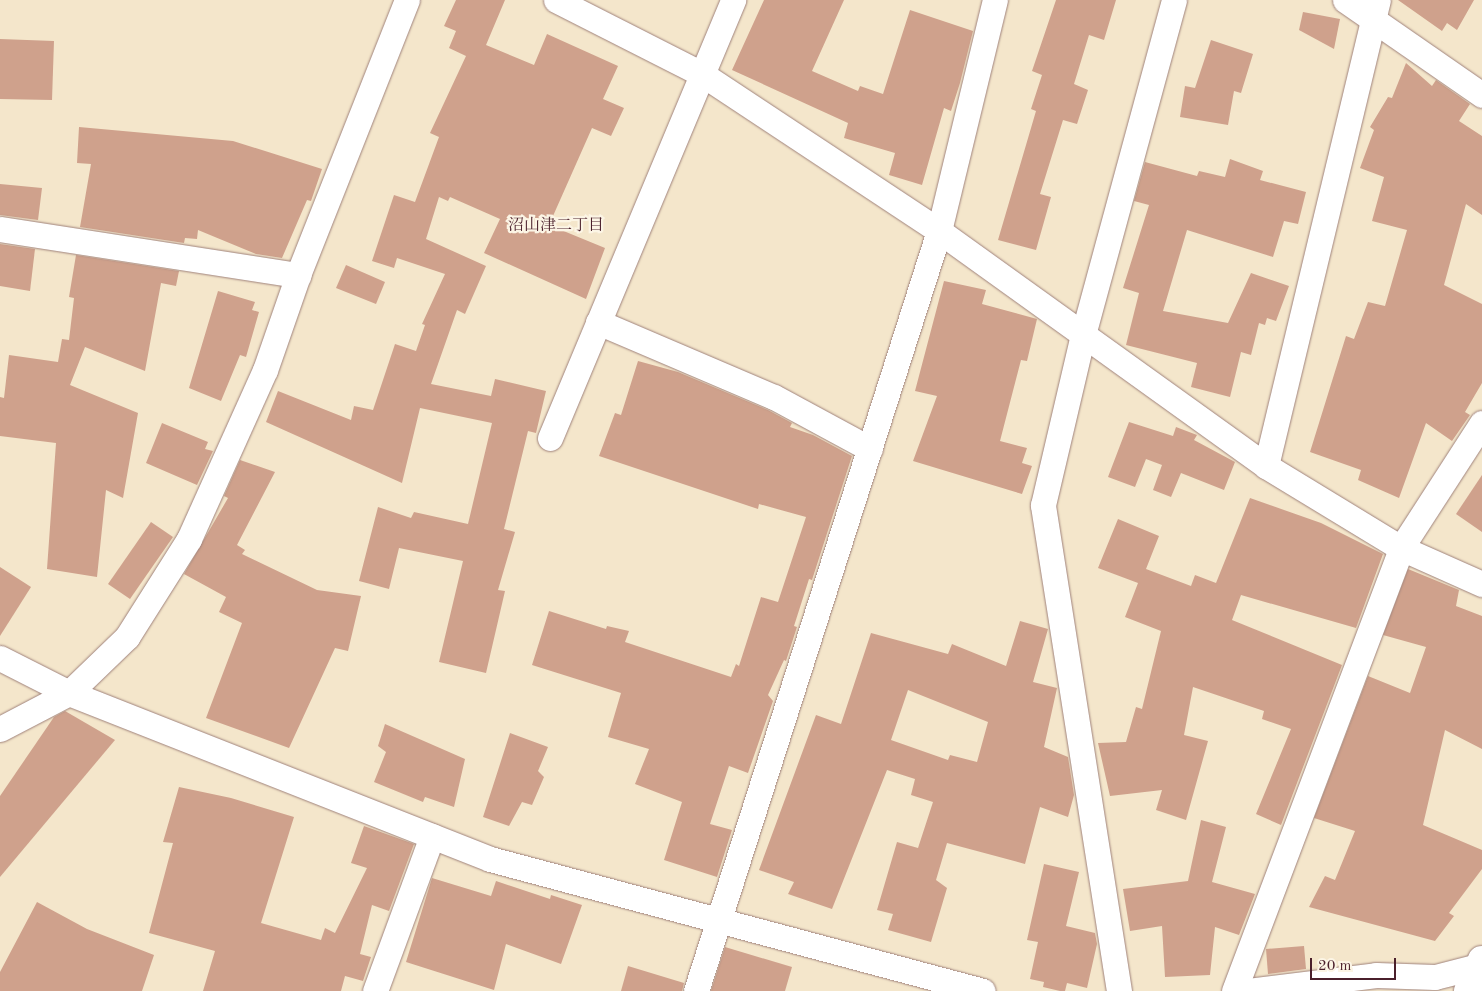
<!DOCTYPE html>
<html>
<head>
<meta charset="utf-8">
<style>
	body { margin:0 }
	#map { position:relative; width:1482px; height:991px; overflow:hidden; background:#f4e6cb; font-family:"Old Standard TT","Noto Serif JP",serif }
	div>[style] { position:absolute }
	.building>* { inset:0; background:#cfa18c }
	.roads { filter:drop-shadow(0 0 1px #9f827b) drop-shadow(0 0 1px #9f827b) }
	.street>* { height:25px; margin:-12.5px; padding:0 12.5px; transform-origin:12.5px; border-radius:12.5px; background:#fff }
	.primary>* { height:28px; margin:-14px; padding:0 14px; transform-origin:14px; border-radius:14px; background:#fff }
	span { translate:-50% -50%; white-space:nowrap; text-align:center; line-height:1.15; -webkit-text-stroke:4.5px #fcf5e5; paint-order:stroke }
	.neighbourhood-label { font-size:16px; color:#4a1f2b }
	.scale { position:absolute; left:1310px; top:958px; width:86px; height:22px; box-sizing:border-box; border:2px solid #4a1f2b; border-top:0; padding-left:6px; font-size:15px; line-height:18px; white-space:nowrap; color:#4a1f2b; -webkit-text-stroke:4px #fcf5e5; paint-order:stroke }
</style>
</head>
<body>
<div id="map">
	<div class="building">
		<i style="clip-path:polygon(456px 0,505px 0,486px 45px,534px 65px,547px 34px,618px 66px,603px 99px,624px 108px,611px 136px,592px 128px,549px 225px,605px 248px,586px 299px,484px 253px,500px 219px,450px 197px,448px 201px,439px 197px,426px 239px,486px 266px,465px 314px,457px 310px,431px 384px,491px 396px,495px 379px,546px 391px,536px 433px,528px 431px,504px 529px,515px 532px,498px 590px,505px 591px,486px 673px,439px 662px,463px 561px,399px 548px,389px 589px,359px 581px,378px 507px,411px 518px,414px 512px,468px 524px,492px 423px,420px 408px,402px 483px,266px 422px,278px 391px,351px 420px,354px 406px,373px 410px,395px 344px,416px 351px,425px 325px,422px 324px,445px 274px,397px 258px,394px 268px,372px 261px,394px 195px,415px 202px,439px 137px,430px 133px,466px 56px,449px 48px,456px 31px,444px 26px)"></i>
		<i style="clip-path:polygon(764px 0,844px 0,812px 71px,858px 91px,860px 86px,883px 94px,910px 10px,973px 31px,960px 83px,951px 111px,944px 108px,922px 185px,889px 175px,895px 153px,844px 138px,848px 123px,732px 70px)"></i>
		<i style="clip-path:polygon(1056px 0,1116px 0,1104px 40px,1089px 35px,1074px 84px,1088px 90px,1077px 124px,1063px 120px,1040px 194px,1051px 197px,1036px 250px,998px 240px,1036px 111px,1031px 109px,1042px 75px,1032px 71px)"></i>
		<i style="clip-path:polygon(1398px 0,1474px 0,1457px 30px,1447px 23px,1442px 31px)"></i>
		<i style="clip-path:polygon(1303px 12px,1340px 19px,1334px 49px,1299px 30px)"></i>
		<i style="clip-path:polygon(0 39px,54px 41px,52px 100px,0 99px)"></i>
		<i style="clip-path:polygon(1211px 40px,1253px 54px,1241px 93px,1234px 91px,1228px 125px,1180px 117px,1185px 86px,1195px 88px)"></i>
		<i style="clip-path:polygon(1406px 63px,1432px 86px,1436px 80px,1470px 104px,1459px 121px,1482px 136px,1482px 215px,1466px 204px,1444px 285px,1482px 304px,1482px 383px,1465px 412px,1470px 415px,1452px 441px,1426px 423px,1399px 498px,1358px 480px,1361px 470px,1310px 452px,1346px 336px,1354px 339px,1368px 302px,1385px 306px,1407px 230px,1372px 221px,1384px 177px,1360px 168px,1374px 130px,1370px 127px,1388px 97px,1392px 98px)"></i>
		<i style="clip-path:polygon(79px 127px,233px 141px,322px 169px,311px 201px,307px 200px,282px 258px,256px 254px,198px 230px,197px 239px,185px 238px,184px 243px,80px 227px,91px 164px,77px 163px)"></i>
		<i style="clip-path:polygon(1230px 159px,1263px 171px,1260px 180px,1306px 192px,1298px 224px,1284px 221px,1273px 257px,1187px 230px,1163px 311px,1228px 323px,1251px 273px,1289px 286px,1276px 321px,1267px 318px,1265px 325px,1259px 323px,1251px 355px,1241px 352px,1230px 397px,1191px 387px,1197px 363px,1126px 345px,1139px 293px,1123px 288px,1149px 205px,1134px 201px,1145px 162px,1197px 176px,1199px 171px,1225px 177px)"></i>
		<i style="clip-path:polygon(0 184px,42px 188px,38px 220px,0 215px)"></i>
		<i style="clip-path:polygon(0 244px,35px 249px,30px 291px,0 286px)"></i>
		<i style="clip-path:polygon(76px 255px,179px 271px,176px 286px,161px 283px,145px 371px,85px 347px,70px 385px,138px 413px,123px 498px,106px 490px,97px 577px,47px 569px,56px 443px,0 436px,0 397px,4px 398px,9px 355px,58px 362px,62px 339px,69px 340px,74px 298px,69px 297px)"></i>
		<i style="clip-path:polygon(346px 265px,385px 282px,376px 304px,336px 288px)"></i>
		<i style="clip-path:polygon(944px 281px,986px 290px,982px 304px,1037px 319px,1027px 361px,1021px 360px,1000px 441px,1027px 448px,1022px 463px,1032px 466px,1022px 494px,913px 461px,937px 396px,915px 391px)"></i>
		<i style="clip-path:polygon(218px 291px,255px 302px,252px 310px,259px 312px,246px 357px,240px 355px,221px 401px,189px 388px)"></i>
		<i style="clip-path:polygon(638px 361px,678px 372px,768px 410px,792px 423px,790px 427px,813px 435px,852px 456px,812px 580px,809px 579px,794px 626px,797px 627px,786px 661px,784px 660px,768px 695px,773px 701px,748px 773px,729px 766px,710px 824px,732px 830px,717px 877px,664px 860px,682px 802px,635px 784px,649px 749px,608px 737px,621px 693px,532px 665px,549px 611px,606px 629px,607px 626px,629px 631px,625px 642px,731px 677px,736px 664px,739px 666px,761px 597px,778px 602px,806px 517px,759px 504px,758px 509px,599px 456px,615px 413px,621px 415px)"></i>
		<i style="clip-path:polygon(1129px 422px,1173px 436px,1176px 427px,1197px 435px,1194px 440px,1235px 462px,1224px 490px,1181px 473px,1171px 497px,1153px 490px,1162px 465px,1146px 459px,1135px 487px,1108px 477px)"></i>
		<i style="clip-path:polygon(162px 423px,208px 442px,205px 449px,213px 451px,197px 485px,146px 463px)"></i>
		<i style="clip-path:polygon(240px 460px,275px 472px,237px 545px,245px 550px,242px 554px,317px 590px,361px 596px,348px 651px,335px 648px,289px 748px,206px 718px,242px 623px,219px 612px,226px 597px,184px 574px,228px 498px,224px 496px)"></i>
		<i style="clip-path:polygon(1482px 475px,1482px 532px,1456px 514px)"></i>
		<i style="clip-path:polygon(1250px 498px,1321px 523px,1383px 554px,1356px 628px,1241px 595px,1232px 620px,1342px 665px,1281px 825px,1256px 814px,1291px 729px,1262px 719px,1264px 711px,1193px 687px,1184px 735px,1208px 741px,1186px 820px,1156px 810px,1162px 790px,1110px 796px,1098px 743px,1126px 742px,1136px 707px,1142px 709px,1161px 631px,1125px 617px,1138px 583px,1098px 568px,1118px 519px,1159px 536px,1146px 569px,1191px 586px,1195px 575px,1216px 583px)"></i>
		<i style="clip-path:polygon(151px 522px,173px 537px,130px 599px,108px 584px)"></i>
		<i style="clip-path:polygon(0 567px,31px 587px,0 636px)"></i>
		<i style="clip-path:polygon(1408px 569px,1459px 590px,1456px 606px,1482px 616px,1482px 749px,1445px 730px,1423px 825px,1482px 850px,1482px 869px,1449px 913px,1454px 916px,1435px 941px,1309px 907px,1325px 876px,1335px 880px,1355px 831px,1314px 818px,1368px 676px,1410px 693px,1426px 647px,1383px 635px)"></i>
		<i style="clip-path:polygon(evenodd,1020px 621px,1048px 629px,1033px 682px,1057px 688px,1044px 747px,1068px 757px,1074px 795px,1068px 817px,1040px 807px,1025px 864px,947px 843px,936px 880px,947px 888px,931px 942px,888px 930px,893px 914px,877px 910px,897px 842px,918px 848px,933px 802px,911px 795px,915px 779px,887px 770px,832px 909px,788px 894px,794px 882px,759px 870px,816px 715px,841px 724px,871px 633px,948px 654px,952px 644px,1006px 666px,1020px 621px,908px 690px,988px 722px,977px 762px,950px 755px,948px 760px,891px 740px,908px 690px)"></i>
		<i style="clip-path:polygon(65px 711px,115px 740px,0 877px,0 796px,54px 717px)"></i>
		<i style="clip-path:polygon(385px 724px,465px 759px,454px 807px,425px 797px,423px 802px,374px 782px,386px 752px,378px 746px)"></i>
		<i style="clip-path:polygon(510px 733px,548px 747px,538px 771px,544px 777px,532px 805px,522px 802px,509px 826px,483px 817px)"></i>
		<i style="clip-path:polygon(179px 787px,231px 798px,294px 817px,261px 923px,321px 940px,325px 928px,335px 933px,367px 868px,351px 863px,364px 826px,414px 844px,389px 911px,372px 905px,360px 954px,371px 957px,363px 981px,345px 976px,341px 991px,203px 991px,215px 951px,149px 933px,173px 843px,163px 842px)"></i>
		<i style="clip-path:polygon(1201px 820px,1226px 827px,1212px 882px,1255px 894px,1239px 935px,1215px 927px,1210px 975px,1165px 977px,1162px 926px,1130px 931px,1123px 889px,1188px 881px)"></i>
		<i style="clip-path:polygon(1044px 864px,1079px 872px,1066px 926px,1095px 933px,1097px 944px,1087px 988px,1067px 983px,1065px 991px,1060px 991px,1043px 987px,1044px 982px,1030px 979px,1038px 942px,1027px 940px)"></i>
		<i style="clip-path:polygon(432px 878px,491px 896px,496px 881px,550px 899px,551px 895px,582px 905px,561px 964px,506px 944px,494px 990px,406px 962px)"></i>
		<i style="clip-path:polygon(37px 902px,87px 929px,154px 955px,142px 991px,0 991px,0 972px)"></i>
		<i style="clip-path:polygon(1304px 946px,1306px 969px,1268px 974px,1266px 949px)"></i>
		<i style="clip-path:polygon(725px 947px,792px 967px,785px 991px,711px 991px)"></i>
		<i style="clip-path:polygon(628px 966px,684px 983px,682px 991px,621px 991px)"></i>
	</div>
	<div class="roads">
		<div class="street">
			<i style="left:556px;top:0;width:164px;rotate:26.9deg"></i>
			<i style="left:702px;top:74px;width:284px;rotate:33.5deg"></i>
			<i style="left:939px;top:231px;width:403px;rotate:35.7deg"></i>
			<i style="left:1266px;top:466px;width:158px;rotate:31.3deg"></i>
			<i style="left:1401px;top:548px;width:89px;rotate:24deg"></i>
			<i style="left:1345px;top:0;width:167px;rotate:34.7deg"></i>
			<i style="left:0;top:229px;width:302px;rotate:8.8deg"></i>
			<i style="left:598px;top:322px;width:191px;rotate:23.1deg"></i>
			<i style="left:774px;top:397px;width:109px;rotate:28.4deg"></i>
			<i style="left:550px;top:438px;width:475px;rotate:-67.3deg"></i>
			<i style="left:1266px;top:466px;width:479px;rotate:-76.5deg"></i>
			<i style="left:0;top:658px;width:77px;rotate:26.9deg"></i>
			<i style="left:69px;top:693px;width:453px;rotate:21.5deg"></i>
			<i style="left:490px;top:859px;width:510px;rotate:14.99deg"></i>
			<i style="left:0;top:729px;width:78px;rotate:-27.6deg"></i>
			<i style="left:69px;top:693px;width:81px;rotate:-44deg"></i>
			<i style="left:127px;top:637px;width:116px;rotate:-57.7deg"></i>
			<i style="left:189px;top:539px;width:185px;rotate:-65.8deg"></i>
			<i style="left:265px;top:370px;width:101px;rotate:-70.8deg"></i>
			<i style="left:298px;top:275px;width:296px;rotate:-68.4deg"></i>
			<i style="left:375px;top:991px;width:165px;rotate:-69.8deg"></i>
			<i style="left:696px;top:991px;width:798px;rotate:-72.27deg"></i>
			<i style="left:939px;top:231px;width:238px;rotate:-76.4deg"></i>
			<i style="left:1119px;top:991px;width:492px;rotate:-98.9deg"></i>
			<i style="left:1043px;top:505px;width:175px;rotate:-76.8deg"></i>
			<i style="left:1083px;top:335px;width:347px;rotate:-74.8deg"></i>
			<i style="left:1234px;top:991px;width:473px;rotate:-69.3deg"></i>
			<i style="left:1401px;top:548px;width:149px;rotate:-57.1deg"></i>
			<i style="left:1248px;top:991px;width:129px;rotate:-7.1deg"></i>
			<i style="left:1376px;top:975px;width:59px;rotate:1.9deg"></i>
			<i style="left:1435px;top:977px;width:49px;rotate:-14.3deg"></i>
		</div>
		<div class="primary">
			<i style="left:1468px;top:991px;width:34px;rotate:-66deg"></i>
		</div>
	</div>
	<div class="neighbourhood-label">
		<span style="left:556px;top:226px">沼山津二丁目</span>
	</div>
	<div class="scale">20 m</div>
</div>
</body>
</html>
